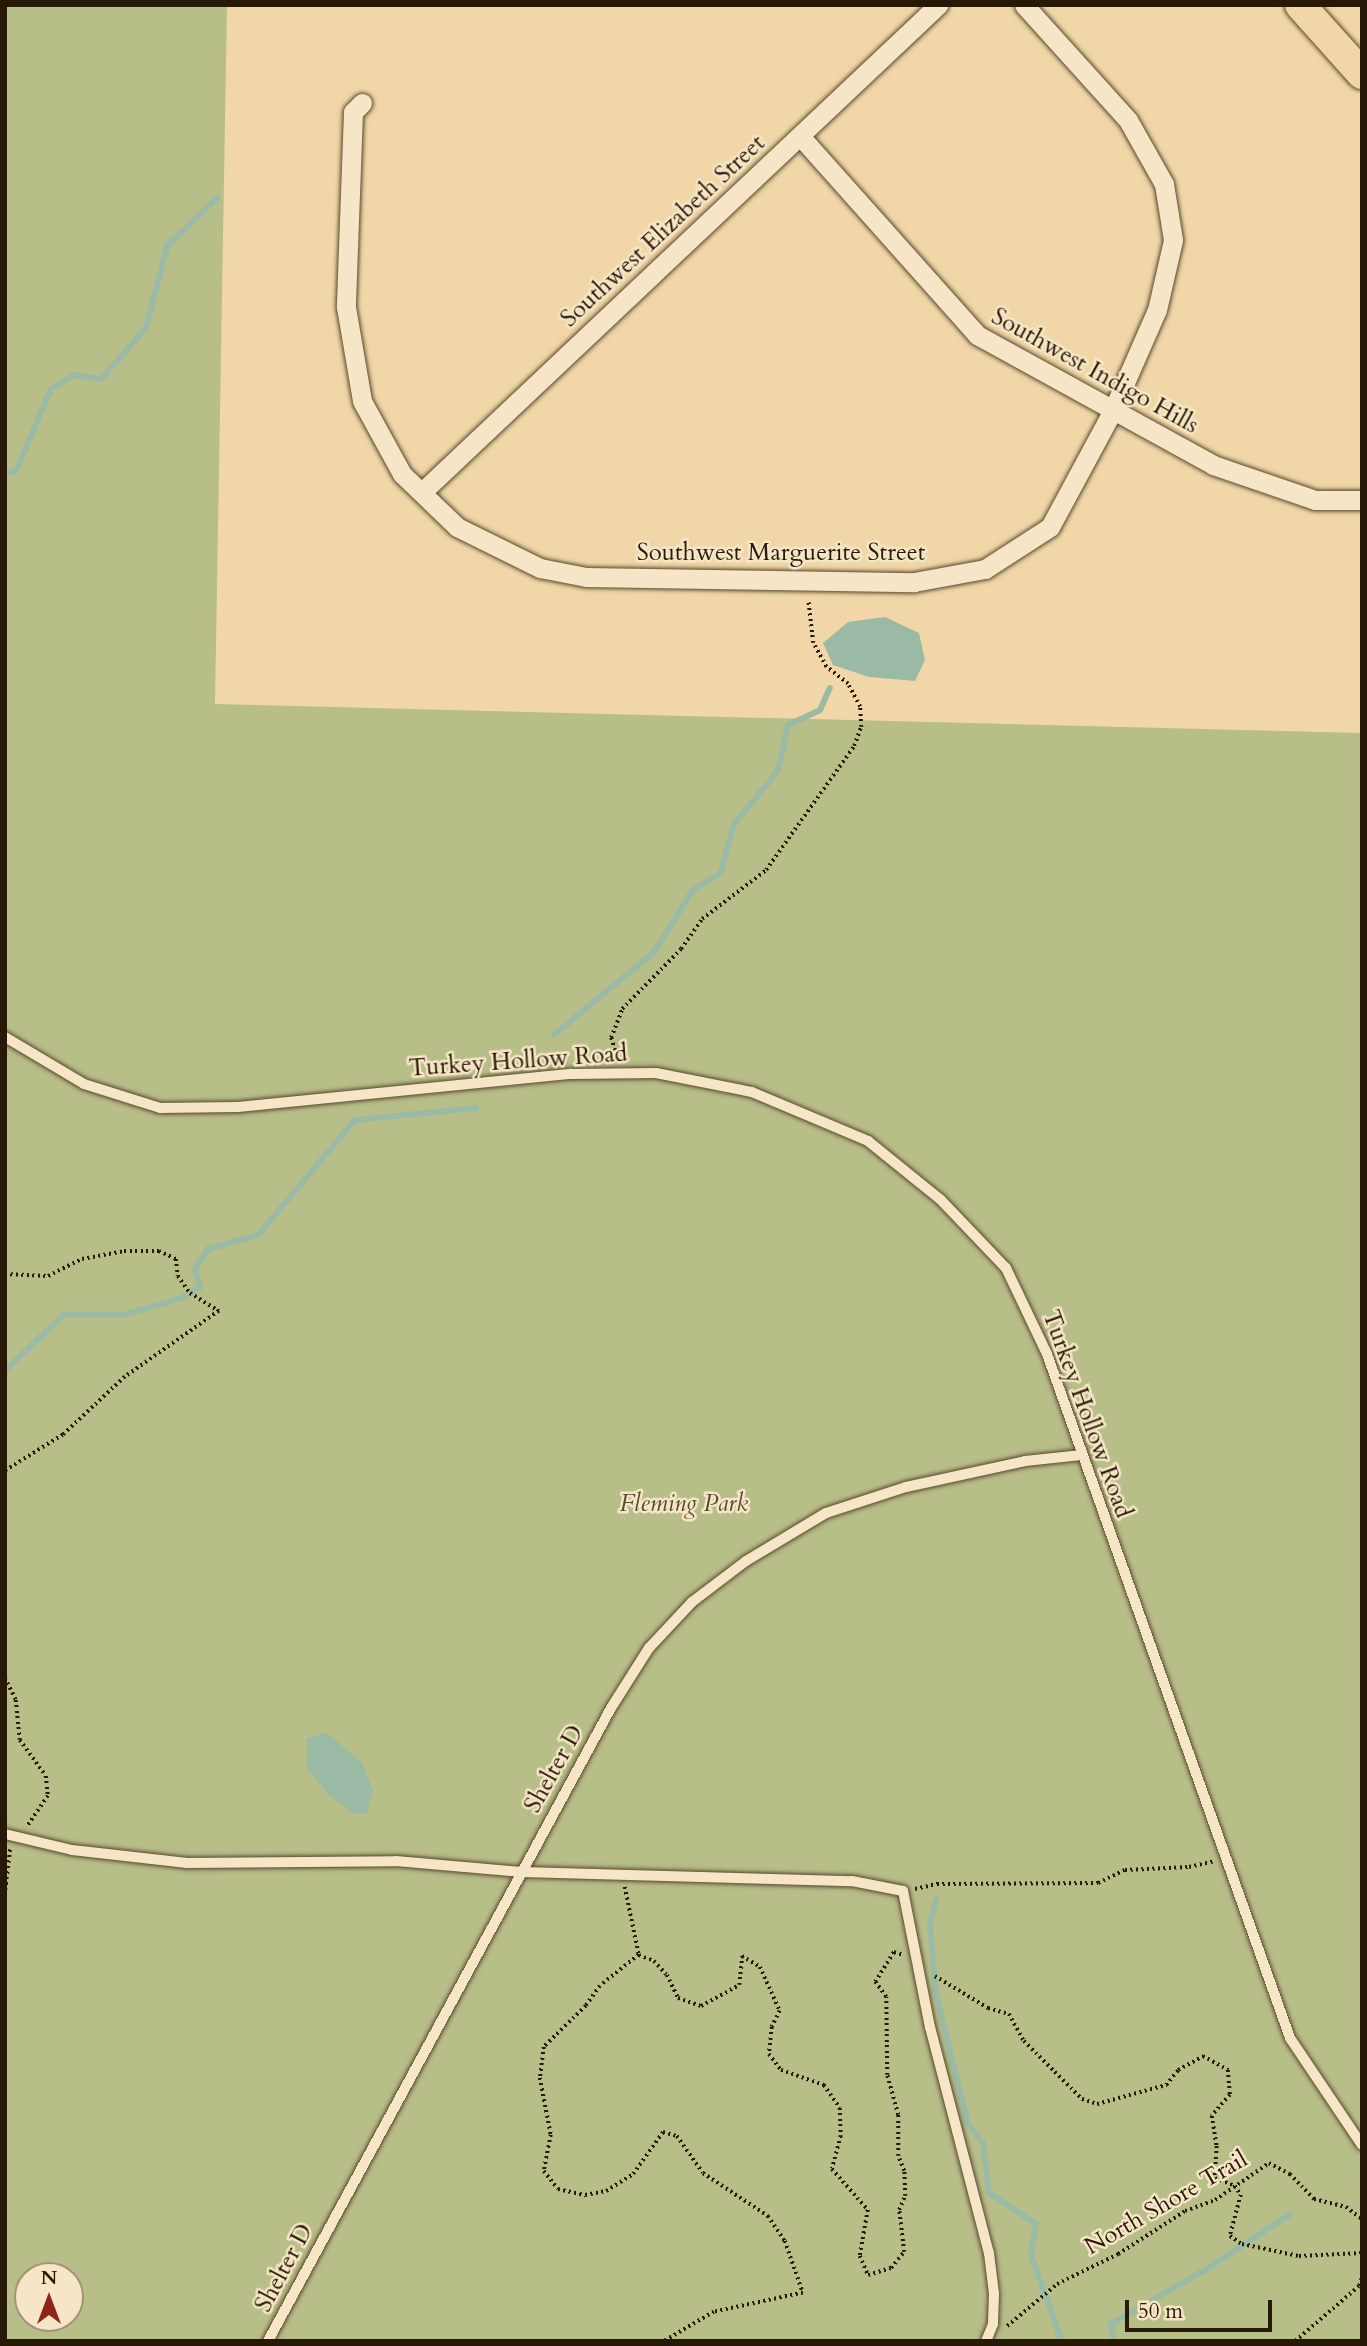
<!DOCTYPE html>
<html>
<head>
<meta charset="utf-8">
<style>
	body { margin:0 }
	#map { position:relative; width:1367px; height:2346px; overflow:hidden; background:#f1d7a7; font-family:Cardo,serif }
	div>[style] { position:absolute }
	.green>* { inset:0; background:#b8be88 }
	.water>* { inset:0; background:#9bbaa6 }
	.stream>* { height:6px; margin:-3px; padding:0 3px; transform-origin:3px; border-radius:3px; background:#9bbaa6 }
	.path>* { height:3.5px; margin-top:-1.75px; transform-origin:0; background:repeating-linear-gradient(90deg,#281906 0 2px,transparent 0 5.5px) }
	.roads { filter:drop-shadow(0 0 2px #5a482e) drop-shadow(0 0 2px #5a482e) }
	.service>* { height:10px; margin:-5px; padding:0 5px; transform-origin:5px; border-radius:5px; background:#f6e5c6 }
	.minor>* { height:19px; margin:-9.5px; padding:0 9.5px; transform-origin:9.5px; border-radius:9.5px; background:#f6e5c6 }
	.primary>* { height:30px; margin:-15px; padding:0 15px; transform-origin:15px; border-radius:15px; background:#f1d7a7 }
	span { translate:-50% -50%; white-space:nowrap; text-align:center; line-height:1.15; -webkit-text-stroke:5px #f6e5c6; paint-order:stroke }
	.street-label { font-size:24px; color:#281906 }
	.park-label { font-size:24px; color:#534b2d; font-style:italic }
	.frame { position:absolute; inset:0; border:7px solid #281906; pointer-events:none }
	.north { position:absolute; left:14px; top:2262px; width:70px; height:70px; box-sizing:border-box; background:#f6e5c6; border:2px solid #a49379; border-radius:50%; rotate:0deg; font-size:19px; font-weight:700; line-height:28px; text-align:center; color:#281906 }
	.north::after { content:''; display:block; margin:auto; width:24px; height:32px; background:#8f2418; clip-path:polygon(50% 0,100% 100%,50% 72%,0 100%) }
	.scale { position:absolute; left:1125px; top:2300px; width:147px; height:32px; box-sizing:border-box; border:4px solid #281906; border-top:0; padding-left:9px; font-size:21px; line-height:24px; white-space:nowrap; color:#281906; -webkit-text-stroke:5px #f6e5c6; paint-order:stroke }
</style>
</head>
<body>
<div id="map">
	<div class="green">
		<i style="clip-path:polygon(evenodd,5px 5px,227px 5px,215px 704px,1362px 733px,1362px 2341px,5px 2341px,5px 5px,28px 2276px,70px 2276px,70px 2318px,28px 2318px,28px 2276px)"></i>
	</div>
	<div class="water">
		<i style="clip-path:polygon(885px 617px,919px 633px,925px 660px,915px 681px,869px 677px,833px 665px,823px 643px,848px 622px)"></i>
		<i style="clip-path:polygon(327px 1733px,362px 1763px,373px 1791px,367px 1813px,353px 1814px,328px 1794px,307px 1768px,307px 1738px)"></i>
	</div>
	<div class="stream">
		<i style="left:5px;top:473px;width:11px;rotate:-10deg"></i>
		<i style="left:16px;top:471px;width:89px;rotate:-66.9deg"></i>
		<i style="left:51px;top:389px;width:26px;rotate:-32deg"></i>
		<i style="left:73px;top:375px;width:28px;rotate:8deg"></i>
		<i style="left:101px;top:379px;width:68px;rotate:-48.6deg"></i>
		<i style="left:146px;top:328px;width:85px;rotate:-75.6deg"></i>
		<i style="left:167px;top:246px;width:69px;rotate:-43.8deg"></i>
		<i style="left:554px;top:1035px;width:131px;rotate:-39.7deg"></i>
		<i style="left:655px;top:951px;width:70px;rotate:-58.3deg"></i>
		<i style="left:692px;top:891px;width:35px;rotate:-33deg"></i>
		<i style="left:721px;top:872px;width:50px;rotate:-74.8deg"></i>
		<i style="left:734px;top:824px;width:69px;rotate:-50.3deg"></i>
		<i style="left:778px;top:771px;width:47px;rotate:-77.7deg"></i>
		<i style="left:788px;top:725px;width:35px;rotate:-25deg"></i>
		<i style="left:820px;top:710px;width:24px;rotate:-66deg"></i>
		<i style="left:5px;top:1371px;width:81px;rotate:-44deg"></i>
		<i style="left:63px;top:1315px;width:60px"></i>
		<i style="left:123px;top:1315px;width:61px;rotate:-16.1deg"></i>
		<i style="left:182px;top:1298px;width:21px;rotate:-31deg"></i>
		<i style="left:200px;top:1287px;width:19px;rotate:-106deg"></i>
		<i style="left:195px;top:1269px;width:24px;rotate:-57deg"></i>
		<i style="left:208px;top:1249px;width:52px;rotate:-15.6deg"></i>
		<i style="left:258px;top:1235px;width:150px;rotate:-49.9deg"></i>
		<i style="left:355px;top:1120px;width:122px;rotate:-5.7deg"></i>
		<i style="left:936px;top:1900px;width:23px;rotate:105deg"></i>
		<i style="left:930px;top:1922px;width:71px;rotate:85.2deg"></i>
		<i style="left:936px;top:1993px;width:135px;rotate:76.3deg"></i>
		<i style="left:968px;top:2124px;width:24px;rotate:52deg"></i>
		<i style="left:983px;top:2143px;width:50px;rotate:83.2deg"></i>
		<i style="left:989px;top:2193px;width:56px;rotate:33.4deg"></i>
		<i style="left:1036px;top:2224px;width:31px;rotate:99deg"></i>
		<i style="left:1031px;top:2255px;width:91px;rotate:70.2deg"></i>
		<i style="left:1114px;top:2341px;width:17px;rotate:-100deg"></i>
		<i style="left:1111px;top:2324px;width:114px;rotate:-29.9deg"></i>
		<i style="left:1210px;top:2267px;width:96px;rotate:-33.5deg"></i>
	</div>
	<div class="path">
		<i style="left:618px;top:1061px;width:24px;rotate:-107deg"></i>
		<i style="left:611px;top:1038px;width:31px;rotate:-69deg"></i>
		<i style="left:622px;top:1009px;width:84px;rotate:-45.5deg"></i>
		<i style="left:681px;top:949px;width:37px;rotate:-55deg"></i>
		<i style="left:702px;top:919px;width:81px;rotate:-37.4deg"></i>
		<i style="left:766px;top:870px;width:152px;rotate:-54.6deg"></i>
		<i style="left:854px;top:746px;width:20px;rotate:-70deg"></i>
		<i style="left:861px;top:727px;width:20px;rotate:-93deg"></i>
		<i style="left:860px;top:707px;width:26px;rotate:-118deg"></i>
		<i style="left:848px;top:684px;width:28px;rotate:-142deg"></i>
		<i style="left:826px;top:667px;width:27px;rotate:-118deg"></i>
		<i style="left:813px;top:643px;width:43px;rotate:-96.6deg"></i>
		<i style="left:5px;top:1274px;width:43px;rotate:2.7deg"></i>
		<i style="left:48px;top:1276px;width:38px;rotate:-27deg"></i>
		<i style="left:82px;top:1259px;width:43px;rotate:-10.8deg"></i>
		<i style="left:124px;top:1251px;width:35px"></i>
		<i style="left:159px;top:1251px;width:19px;rotate:25deg"></i>
		<i style="left:176px;top:1259px;width:17px;rotate:83deg"></i>
		<i style="left:178px;top:1276px;width:21px;rotate:55deg"></i>
		<i style="left:190px;top:1293px;width:34px;rotate:32deg"></i>
		<i style="left:219px;top:1311px;width:115px;rotate:144.9deg"></i>
		<i style="left:125px;top:1377px;width:85px;rotate:136.9deg"></i>
		<i style="left:63px;top:1435px;width:68px;rotate:148.2deg"></i>
		<i style="left:5px;top:1678px;width:25px;rotate:63deg"></i>
		<i style="left:16px;top:1700px;width:40px;rotate:84.3deg"></i>
		<i style="left:20px;top:1740px;width:44px;rotate:54.2deg"></i>
		<i style="left:46px;top:1776px;width:20px;rotate:84deg"></i>
		<i style="left:48px;top:1796px;width:36px;rotate:124deg"></i>
		<i style="left:625px;top:1887px;width:69px;rotate:78.4deg"></i>
		<i style="left:639px;top:1955px;width:50px;rotate:141.5deg"></i>
		<i style="left:600px;top:1986px;width:24px;rotate:125deg"></i>
		<i style="left:586px;top:2006px;width:59px;rotate:135.7deg"></i>
		<i style="left:544px;top:2047px;width:31px;rotate:97deg"></i>
		<i style="left:540px;top:2078px;width:58px;rotate:79.1deg"></i>
		<i style="left:551px;top:2135px;width:37px;rotate:101deg"></i>
		<i style="left:544px;top:2171px;width:23px;rotate:52deg"></i>
		<i style="left:558px;top:2189px;width:28px;rotate:13deg"></i>
		<i style="left:585px;top:2195px;width:21px;rotate:-11deg"></i>
		<i style="left:606px;top:2191px;width:32px;rotate:-32deg"></i>
		<i style="left:633px;top:2174px;width:52px;rotate:-54.5deg"></i>
		<i style="left:663px;top:2132px;width:15px;rotate:16deg"></i>
		<i style="left:677px;top:2136px;width:45px;rotate:54.9deg"></i>
		<i style="left:703px;top:2173px;width:78px;rotate:33.5deg"></i>
		<i style="left:768px;top:2216px;width:30px;rotate:56deg"></i>
		<i style="left:785px;top:2241px;width:55px;rotate:70.9deg"></i>
		<i style="left:803px;top:2293px;width:91px;rotate:167.9deg"></i>
		<i style="left:714px;top:2312px;width:57px;rotate:149.4deg"></i>
		<i style="left:915px;top:1889px;width:23px;rotate:-13deg"></i>
		<i style="left:937px;top:1884px;width:161px;rotate:-0.4deg"></i>
		<i style="left:1098px;top:1883px;width:30px;rotate:-26deg"></i>
		<i style="left:1125px;top:1870px;width:64px;rotate:-2.7deg"></i>
		<i style="left:1189px;top:1867px;width:27px;rotate:-13deg"></i>
		<i style="left:5px;top:1890px;width:42px;rotate:-83.2deg"></i>
		<i style="left:639px;top:1955px;width:16px;rotate:22deg"></i>
		<i style="left:654px;top:1961px;width:19px;rotate:47deg"></i>
		<i style="left:667px;top:1975px;width:25px;rotate:64deg"></i>
		<i style="left:678px;top:1998px;width:24px;rotate:19deg"></i>
		<i style="left:701px;top:2006px;width:43px;rotate:-28.9deg"></i>
		<i style="left:739px;top:1985px;width:29px;rotate:-84deg"></i>
		<i style="left:742px;top:1956px;width:21px;rotate:31deg"></i>
		<i style="left:760px;top:1967px;width:48px;rotate:65.6deg"></i>
		<i style="left:780px;top:2011px;width:18px;rotate:117deg"></i>
		<i style="left:772px;top:2027px;width:27px;rotate:96deg"></i>
		<i style="left:769px;top:2054px;width:20px;rotate:53deg"></i>
		<i style="left:781px;top:2070px;width:46px;rotate:19.2deg"></i>
		<i style="left:824px;top:2085px;width:28px;rotate:55deg"></i>
		<i style="left:840px;top:2108px;width:28px;rotate:88deg"></i>
		<i style="left:841px;top:2136px;width:34px;rotate:105deg"></i>
		<i style="left:832px;top:2169px;width:55px;rotate:48.7deg"></i>
		<i style="left:868px;top:2210px;width:47px;rotate:99.9deg"></i>
		<i style="left:860px;top:2256px;width:21px;rotate:67deg"></i>
		<i style="left:868px;top:2275px;width:24px;rotate:-17deg"></i>
		<i style="left:891px;top:2268px;width:21px;rotate:-51deg"></i>
		<i style="left:904px;top:2252px;width:42px;rotate:-96.8deg"></i>
		<i style="left:899px;top:2210px;width:15px;rotate:-67deg"></i>
		<i style="left:905px;top:2196px;width:25px;rotate:-92deg"></i>
		<i style="left:904px;top:2171px;width:16px;rotate:-112deg"></i>
		<i style="left:898px;top:2156px;width:41px;rotate:-90deg"></i>
		<i style="left:898px;top:2115px;width:41px;rotate:-105.4deg"></i>
		<i style="left:887px;top:2075px;width:78px;rotate:-90.7deg"></i>
		<i style="left:886px;top:1997px;width:19px;rotate:-126deg"></i>
		<i style="left:875px;top:1982px;width:36px;rotate:-58deg"></i>
		<i style="left:894px;top:1952px;width:9px;rotate:18deg"></i>
		<i style="left:935px;top:1976px;width:62px;rotate:31.1deg"></i>
		<i style="left:988px;top:2008px;width:22px;rotate:16deg"></i>
		<i style="left:1009px;top:2014px;width:31px;rotate:61deg"></i>
		<i style="left:1024px;top:2041px;width:82px;rotate:45deg"></i>
		<i style="left:1082px;top:2099px;width:16px;rotate:18deg"></i>
		<i style="left:1097px;top:2104px;width:72px;rotate:-15.4deg"></i>
		<i style="left:1166px;top:2085px;width:19px;rotate:-51deg"></i>
		<i style="left:1178px;top:2070px;width:29px;rotate:-29deg"></i>
		<i style="left:1203px;top:2056px;width:29px;rotate:29deg"></i>
		<i style="left:1228px;top:2070px;width:25px;rotate:85deg"></i>
		<i style="left:1230px;top:2095px;width:28px;rotate:131deg"></i>
		<i style="left:1212px;top:2116px;width:30px;rotate:81deg"></i>
		<i style="left:1217px;top:2146px;width:32px;rotate:94deg"></i>
		<i style="left:1215px;top:2178px;width:22px;rotate:22deg"></i>
		<i style="left:1235px;top:2186px;width:11px;rotate:56deg"></i>
		<i style="left:1241px;top:2195px;width:42px;rotate:105deg"></i>
		<i style="left:1230px;top:2236px;width:14px;rotate:34deg"></i>
		<i style="left:1242px;top:2244px;width:58px;rotate:11.9deg"></i>
		<i style="left:1299px;top:2256px;width:63px;rotate:-2.7deg"></i>
		<i style="left:1007px;top:2326px;width:65px;rotate:-40deg"></i>
		<i style="left:1057px;top:2284px;width:68px;rotate:-26.2deg"></i>
		<i style="left:1118px;top:2254px;width:80px;rotate:-32.7deg"></i>
		<i style="left:1185px;top:2211px;width:32px;rotate:-20deg"></i>
		<i style="left:1215px;top:2200px;width:65px;rotate:-34.4deg"></i>
		<i style="left:1269px;top:2163px;width:24px;rotate:28deg"></i>
		<i style="left:1290px;top:2174px;width:35px;rotate:46deg"></i>
		<i style="left:1314px;top:2199px;width:33px;rotate:14deg"></i>
		<i style="left:1346px;top:2207px;width:20px;rotate:37deg"></i>
		<i style="left:1295px;top:2341px;width:84px;rotate:-40.7deg"></i>
		<i style="left:1359px;top:2286px;width:9px;rotate:-72deg"></i>
	</div>
	<div class="roads">
		<div class="service">
			<i style="left:5px;top:1037px;width:92px;rotate:30.7deg"></i>
			<i style="left:84px;top:1084px;width:80px;rotate:17.5deg"></i>
			<i style="left:160px;top:1108px;width:78px;rotate:-0.7deg"></i>
			<i style="left:238px;top:1107px;width:335px;rotate:-5.7deg"></i>
			<i style="left:571px;top:1074px;width:85px;rotate:-0.7deg"></i>
			<i style="left:656px;top:1073px;width:98px;rotate:11.2deg"></i>
			<i style="left:752px;top:1092px;width:126px;rotate:22.9deg"></i>
			<i style="left:868px;top:1141px;width:92px;rotate:38.9deg"></i>
			<i style="left:940px;top:1199px;width:95px;rotate:46.3deg"></i>
			<i style="left:1006px;top:1268px;width:95px;rotate:64.5deg"></i>
			<i style="left:1047px;top:1354px;width:726px;rotate:70.44deg"></i>
			<i style="left:1290px;top:2038px;width:129px;rotate:56.1deg"></i>
			<i style="left:5px;top:1834px;width:69px;rotate:13.4deg"></i>
			<i style="left:72px;top:1850px;width:116px;rotate:6.4deg"></i>
			<i style="left:187px;top:1863px;width:209px;rotate:-0.5deg"></i>
			<i style="left:396px;top:1861px;width:126px;rotate:5deg"></i>
			<i style="left:522px;top:1872px;width:330px;rotate:1.6deg"></i>
			<i style="left:852px;top:1881px;width:52px;rotate:11.1deg"></i>
			<i style="left:903px;top:1891px;width:139px;rotate:78.8deg"></i>
			<i style="left:930px;top:2027px;width:234px;rotate:75.4deg"></i>
			<i style="left:989px;top:2253px;width:41px;rotate:83deg"></i>
			<i style="left:994px;top:2294px;width:30px;rotate:92deg"></i>
			<i style="left:993px;top:2324px;width:18px;rotate:112deg"></i>
			<i style="left:268px;top:2341px;width:720px;rotate:-61.55deg"></i>
			<i style="left:611px;top:1708px;width:71px;rotate:-57.7deg"></i>
			<i style="left:649px;top:1648px;width:63px;rotate:-46.9deg"></i>
			<i style="left:692px;top:1602px;width:68px;rotate:-37.2deg"></i>
			<i style="left:746px;top:1561px;width:93px;rotate:-31deg"></i>
			<i style="left:826px;top:1513px;width:84px;rotate:-18deg"></i>
			<i style="left:906px;top:1487px;width:122px;rotate:-12.3deg"></i>
			<i style="left:1025px;top:1461px;width:57px;rotate:-6deg"></i>
		</div>
		<div class="minor">
			<i style="left:362px;top:103px;width:13px;rotate:135deg"></i>
			<i style="left:353px;top:112px;width:195px;rotate:92.1deg"></i>
			<i style="left:346px;top:307px;width:95px;rotate:80.3deg"></i>
			<i style="left:362px;top:401px;width:83px;rotate:61.3deg"></i>
			<i style="left:402px;top:474px;width:76px;rotate:43.9deg"></i>
			<i style="left:457px;top:527px;width:93px;rotate:26.3deg"></i>
			<i style="left:540px;top:568px;width:47px;rotate:11.1deg"></i>
			<i style="left:586px;top:577px;width:328px;rotate:0.9deg"></i>
			<i style="left:914px;top:582px;width:72px;rotate:-10.4deg"></i>
			<i style="left:985px;top:569px;width:77px;rotate:-32.9deg"></i>
			<i style="left:1050px;top:527px;width:133px;rotate:-61.7deg"></i>
			<i style="left:1113px;top:410px;width:109px;rotate:-66.3deg"></i>
			<i style="left:1157px;top:310px;width:72px;rotate:-77.1deg"></i>
			<i style="left:1173px;top:240px;width:57px;rotate:-99.1deg"></i>
			<i style="left:1164px;top:184px;width:73px;rotate:-119.4deg"></i>
			<i style="left:1128px;top:120px;width:155px;rotate:-132.1deg"></i>
			<i style="left:800px;top:136px;width:266px;rotate:48.3deg"></i>
			<i style="left:977px;top:335px;width:269px;rotate:28.8deg"></i>
			<i style="left:1213px;top:465px;width:108px;rotate:18.9deg"></i>
			<i style="left:1315px;top:500px;width:47px"></i>
			<i style="left:422px;top:492px;width:710px;rotate:-43.34deg"></i>
		</div>
		<div class="primary">
			<i style="left:1300px;top:5px;width:93px;rotate:48.1deg"></i>
		</div>
	</div>
	<div class="street-label">
		<span style="left:663px;top:231px;rotate:-43deg">Southwest Elizabeth Street</span>
		<span style="left:1095px;top:371px;rotate:29deg">Southwest Indigo Hills</span>
		<span style="left:781px;top:553px">Southwest Marguerite Street</span>
		<span style="left:518px;top:1061px;rotate:-4deg">Turkey Hollow Road</span>
		<span style="left:1087px;top:1414px;rotate:70deg">Turkey Hollow Road</span>
		<span style="left:554px;top:1769px;rotate:-61deg">Shelter D</span>
		<span style="left:1166px;top:2203px;rotate:-30deg">North Shore Trail</span>
		<span style="left:284px;top:2268px;rotate:-62deg">Shelter D</span>
	</div>
	<div class="park-label">
		<span style="left:684px;top:1504px">Fleming Park</span>
	</div>
	<div class="frame"></div>
	<div class="north">N</div>
	<div class="scale">50 m</div>
</div>
</body>
</html>
